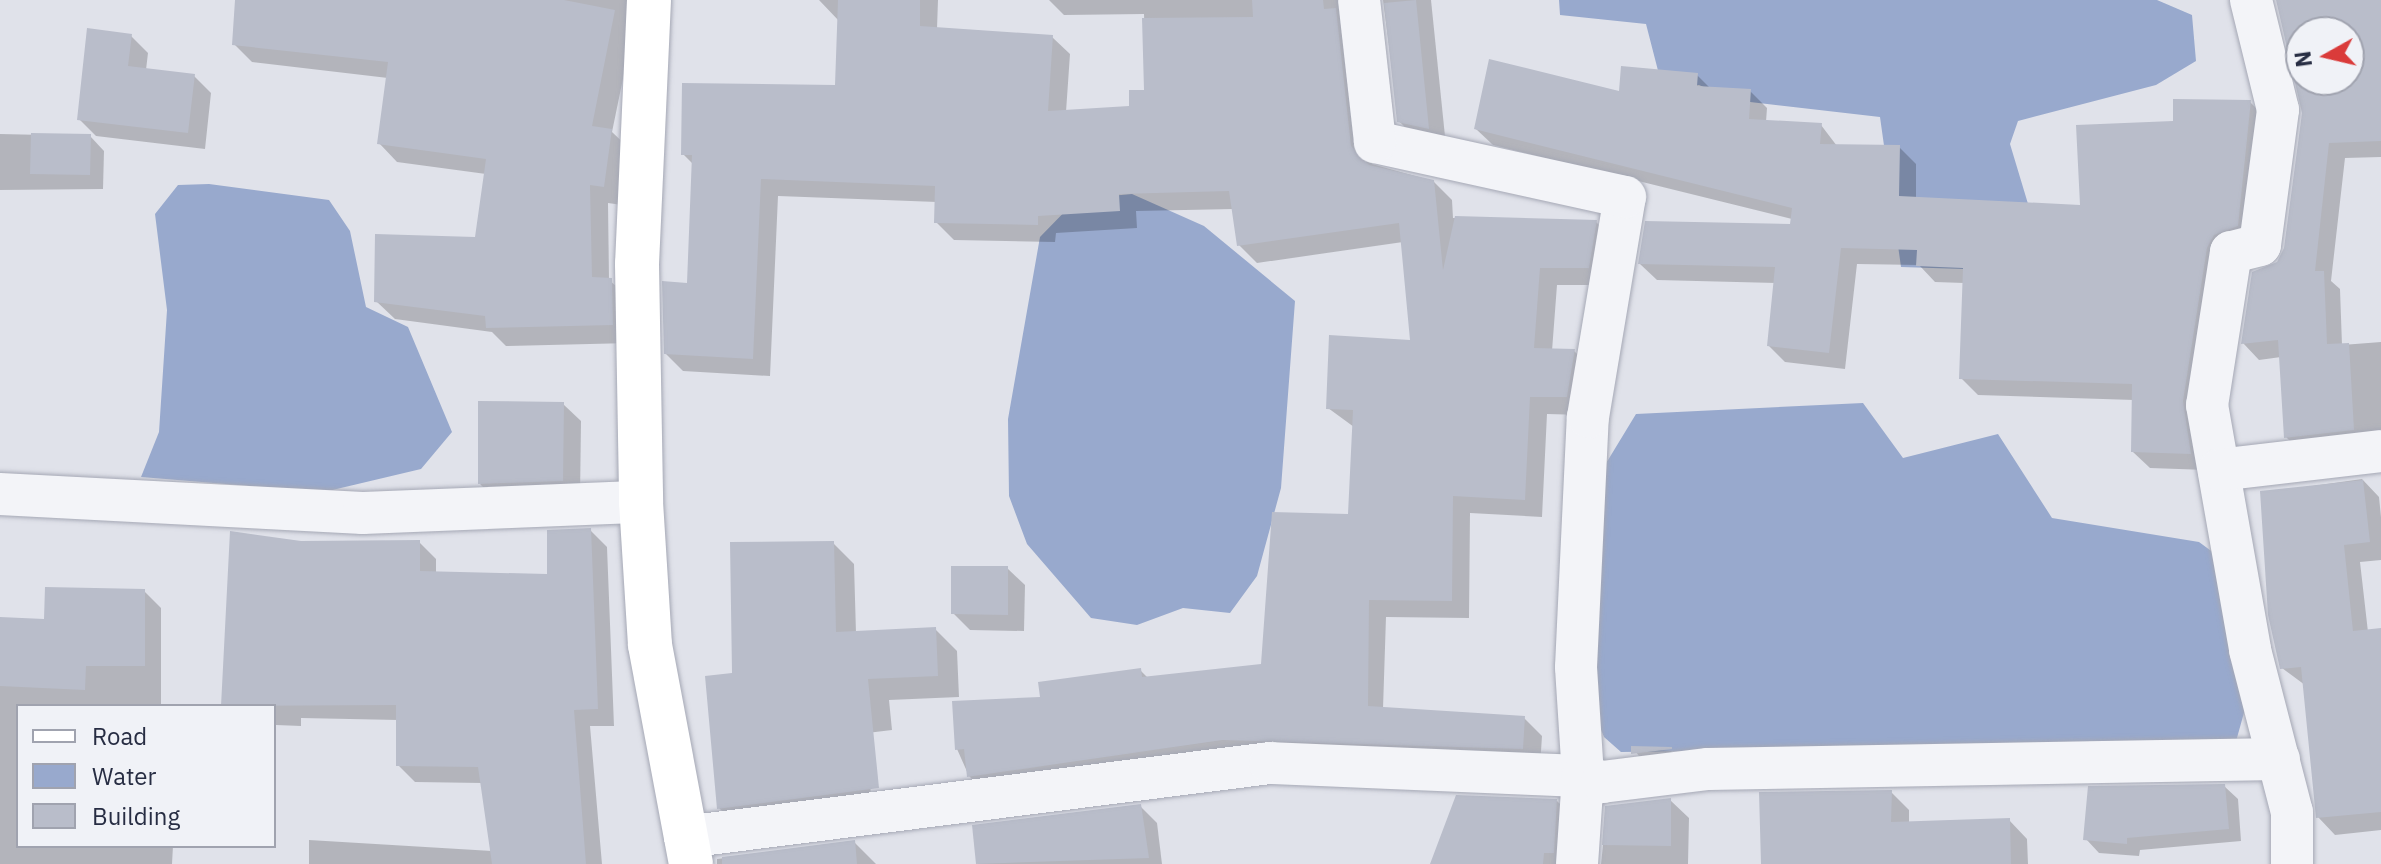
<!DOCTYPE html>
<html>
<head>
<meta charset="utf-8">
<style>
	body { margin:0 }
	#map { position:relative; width:2381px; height:864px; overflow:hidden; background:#e0e2ea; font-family:"IBM Plex Sans",sans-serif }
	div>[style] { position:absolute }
	.water>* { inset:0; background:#98a9cd }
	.shadow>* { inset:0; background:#0003 }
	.building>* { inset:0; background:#b9bdca }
	.roads { filter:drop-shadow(0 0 2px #a5a8b5) drop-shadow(0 0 2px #a5a8b5) }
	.street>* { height:42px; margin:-21px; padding:0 21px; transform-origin:21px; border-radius:21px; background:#f3f4f8 }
	.secondary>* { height:44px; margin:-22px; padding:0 22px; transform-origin:22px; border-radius:22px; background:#fff }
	span { translate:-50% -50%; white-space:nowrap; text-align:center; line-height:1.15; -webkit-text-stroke:8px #f0f2f7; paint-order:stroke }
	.legend { position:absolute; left:16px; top:704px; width:260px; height:144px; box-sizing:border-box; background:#f0f2f7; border:2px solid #a0a3af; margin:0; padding:10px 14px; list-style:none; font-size:24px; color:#272d43 }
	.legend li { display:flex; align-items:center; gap:16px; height:40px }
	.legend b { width:40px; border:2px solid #a0a3af }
	.north { position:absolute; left:2285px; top:16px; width:80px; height:80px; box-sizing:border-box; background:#f0f2f7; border:2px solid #a0a3af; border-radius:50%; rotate:262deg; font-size:22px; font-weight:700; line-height:32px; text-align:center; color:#272d43 }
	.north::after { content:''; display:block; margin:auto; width:28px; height:36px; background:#da3b3a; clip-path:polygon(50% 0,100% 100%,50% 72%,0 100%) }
</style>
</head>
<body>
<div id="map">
	<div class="water">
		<i style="clip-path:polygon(1559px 0,2157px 0,2192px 15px,2196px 61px,2156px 85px,2018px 121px,2010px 144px,2038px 237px,2028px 271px,1901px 267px,1880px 117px,1733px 100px,1699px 85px,1663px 90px,1646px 24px,1560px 15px)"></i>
		<i style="clip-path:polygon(209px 184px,329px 200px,350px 231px,366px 307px,408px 327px,452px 432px,421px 469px,324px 492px,141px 477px,159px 432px,167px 310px,155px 214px,178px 185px)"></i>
		<i style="clip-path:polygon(1132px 194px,1204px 226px,1295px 301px,1281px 488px,1257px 576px,1230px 613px,1183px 608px,1137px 625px,1091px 618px,1027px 544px,1009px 496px,1008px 419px,1040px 237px,1077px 199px)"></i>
		<i style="clip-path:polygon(1863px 403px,1903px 458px,1998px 434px,2052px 518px,2199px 542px,2214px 553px,2245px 709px,2235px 745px,1621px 752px,1604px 737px,1594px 713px,1605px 465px,1636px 414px)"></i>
	</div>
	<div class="shadow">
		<i style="clip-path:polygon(237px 0,628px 0,633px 30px,612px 132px,630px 149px,622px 205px,608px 203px,609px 280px,630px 298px,631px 343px,506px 346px,492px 332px,395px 319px,376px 301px,477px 239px,486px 174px,397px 162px,379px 143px,388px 78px,252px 62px,234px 44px)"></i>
		<i style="clip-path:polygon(819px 0,938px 0,937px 29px,1052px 37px,1070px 54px,1066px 112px,1131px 108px,1146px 92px,1144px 14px,1064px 15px,1049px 0,1366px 0,1354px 9px,1372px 164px,1433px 181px,1452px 200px,1453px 218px,1596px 222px,1614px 240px,1606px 285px,1557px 285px,1552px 351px,1574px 351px,1592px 368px,1584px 415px,1547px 414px,1542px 517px,1470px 513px,1469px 618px,1386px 617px,1383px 709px,1524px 718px,1542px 736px,1540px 767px,987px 794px,969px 776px,957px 749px,1043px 699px,1140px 670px,1149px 679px,1263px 666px,1349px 516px,1354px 427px,1328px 408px,1412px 342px,1403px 242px,1257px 263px,1239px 245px,1234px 209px,1136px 211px,1137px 228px,1056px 233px,1055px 242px,954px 240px,936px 222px,937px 202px,778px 196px,770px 376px,683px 371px,665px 353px,689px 285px,694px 165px,683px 154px,837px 87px,839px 21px)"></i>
		<i style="clip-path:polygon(1383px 0,1431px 0,1446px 146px,1417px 140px,1399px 121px)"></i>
		<i style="clip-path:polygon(evenodd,2278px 0,2381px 0,2381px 157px,2345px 158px,2331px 281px,2340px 289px,2342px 345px,2381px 342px,2381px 444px,2303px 454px,2286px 437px,2281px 357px,2259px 360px,2243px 343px,2286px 249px,2304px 113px,2278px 0,2301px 32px,2349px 32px,2349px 80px,2301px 80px,2301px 32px)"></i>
		<i style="clip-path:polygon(131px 36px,148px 53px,146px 70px,194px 76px,211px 93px,205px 149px,96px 136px,79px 119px)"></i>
		<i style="clip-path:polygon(1697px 75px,1711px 89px,1750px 91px,1767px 108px,1766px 122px,1821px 125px,1837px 146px,1899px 147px,1916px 164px,1916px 199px,2082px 207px,2175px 122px,2250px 102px,2267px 119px,2207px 470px,2150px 468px,2133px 452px,2134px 400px,1978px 395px,1961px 378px,1964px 283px,1935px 282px,1919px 265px,1857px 264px,1845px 369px,1785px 362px,1769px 346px,1776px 283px,1657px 280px,1640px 264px,1791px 226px,1792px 219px,1493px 145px,1476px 129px)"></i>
		<i style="clip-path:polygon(0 134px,90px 136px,104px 151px,103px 189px,0 190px)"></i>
		<i style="clip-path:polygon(563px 404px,581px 421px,580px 498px,497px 501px,480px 484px)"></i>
		<i style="clip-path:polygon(2362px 479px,2379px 497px,2381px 517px,2381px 560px,2360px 562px,2368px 632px,2381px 630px,2381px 830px,2335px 835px,2318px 817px,2305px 685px,2282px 668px,2262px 493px)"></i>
		<i style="clip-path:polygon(590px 530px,607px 547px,614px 726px,590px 726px,602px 864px,309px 864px,309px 840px,492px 851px,482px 783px,415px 782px,398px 765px,398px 720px,301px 718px,301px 726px,276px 725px,274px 750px,274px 706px,223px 706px,232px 534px,301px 543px,419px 542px,436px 559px,436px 573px,549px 576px)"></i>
		<i style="clip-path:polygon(833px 543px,854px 564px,856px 633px,935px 629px,957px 651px,959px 697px,889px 700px,892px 730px,867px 733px,872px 813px,741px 830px,719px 808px,734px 675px)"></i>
		<i style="clip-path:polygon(1007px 568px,1025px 585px,1024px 631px,970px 630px,953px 613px)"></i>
		<i style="clip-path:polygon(144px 591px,161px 608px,161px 706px,18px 706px,18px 846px,173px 846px,172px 864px,0 864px,0 619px,46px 621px)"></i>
		<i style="clip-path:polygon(1633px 748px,1671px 751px,1686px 766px,1650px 771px)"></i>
		<i style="clip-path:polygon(2224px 786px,2238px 799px,2241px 841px,2140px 850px,2139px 856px,2099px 853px,2086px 839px)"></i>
		<i style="clip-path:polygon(1891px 792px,1909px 810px,1909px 823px,2009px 820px,2027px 839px,2028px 864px,1763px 864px)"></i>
		<i style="clip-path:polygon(1670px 800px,1689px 818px,1688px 864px,1723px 864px,1601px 864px,1607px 808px)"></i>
		<i style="clip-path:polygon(1557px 801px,1575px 819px,1574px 864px,1432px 864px)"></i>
		<i style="clip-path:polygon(1140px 806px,1157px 823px,1162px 864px,978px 864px,974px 827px)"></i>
		<i style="clip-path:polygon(854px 842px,876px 864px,717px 864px,717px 859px)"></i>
	</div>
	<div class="building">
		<i style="clip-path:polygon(235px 0,564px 0,615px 10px,592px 126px,612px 129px,604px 187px,590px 185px,592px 277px,612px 278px,613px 325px,486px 328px,485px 316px,374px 302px,375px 234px,475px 237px,486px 159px,377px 144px,388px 62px,232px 45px)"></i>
		<i style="clip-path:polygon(838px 0,920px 0,920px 26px,1053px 35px,1048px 111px,1129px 106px,1129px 90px,1144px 90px,1142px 18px,1253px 17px,1252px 0,1323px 0,1324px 9px,1336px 8px,1351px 146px,1369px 165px,1434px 180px,1443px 270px,1455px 216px,1597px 220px,1589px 268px,1540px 268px,1534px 348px,1575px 349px,1567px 397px,1530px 397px,1525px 500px,1453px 496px,1452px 601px,1369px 600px,1368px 706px,1525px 716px,1523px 749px,1222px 740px,967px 777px,964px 749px,955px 750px,952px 701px,1040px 697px,1038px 682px,1141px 668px,1142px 677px,1261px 664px,1272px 512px,1348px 514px,1353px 410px,1326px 409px,1329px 335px,1410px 340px,1399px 223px,1237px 246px,1229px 191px,1119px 194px,1120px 211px,1038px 216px,1038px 225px,934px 223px,935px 186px,761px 179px,753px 359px,664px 354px,662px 281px,687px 283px,692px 155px,681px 155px,682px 83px,835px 85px)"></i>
		<i style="clip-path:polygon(1416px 0,1429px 129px,1397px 122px,1384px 3px)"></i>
		<i style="clip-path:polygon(evenodd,2276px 0,2381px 0,2381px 141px,2329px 143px,2315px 271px,2324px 271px,2327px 344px,2349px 343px,2354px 430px,2284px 438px,2278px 340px,2241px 344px,2252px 272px,2277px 262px,2284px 248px,2302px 113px,2276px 0,2301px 32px,2349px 32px,2349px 80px,2301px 80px,2301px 32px)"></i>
		<i style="clip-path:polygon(87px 28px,132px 34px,128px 66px,195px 74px,188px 133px,77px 120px)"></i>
		<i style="clip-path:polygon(1489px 59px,1619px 91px,1621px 66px,1698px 73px,1697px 86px,1751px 89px,1749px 119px,1822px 123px,1820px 144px,1900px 145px,1899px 196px,2080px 205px,2076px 125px,2173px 121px,2173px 99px,2251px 100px,2238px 226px,2214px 235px,2207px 248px,2183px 401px,2191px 454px,2131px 452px,2132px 384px,1959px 379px,1963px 268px,1916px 266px,1917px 250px,1841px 248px,1829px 353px,1767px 346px,1775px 267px,1638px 264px,1645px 221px,1790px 224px,1792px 208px,1474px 129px)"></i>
		<i style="clip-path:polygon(31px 133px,91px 134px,90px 175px,30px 174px)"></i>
		<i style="clip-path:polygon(478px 401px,564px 402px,563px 481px,478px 484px)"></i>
		<i style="clip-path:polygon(2363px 480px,2370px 542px,2344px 545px,2353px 631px,2381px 628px,2381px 812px,2316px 818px,2301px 667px,2280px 669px,2268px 615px,2260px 491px)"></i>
		<i style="clip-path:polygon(591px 528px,598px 709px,574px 710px,586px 864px,492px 864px,478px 767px,396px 766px,396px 705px,221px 706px,230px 531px,301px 541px,420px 540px,420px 571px,547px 574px,547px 530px)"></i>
		<i style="clip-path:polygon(834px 541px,836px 632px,936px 627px,938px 676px,868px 679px,879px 788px,717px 809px,705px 676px,732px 673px,730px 542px)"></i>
		<i style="clip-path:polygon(951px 566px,1008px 566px,1008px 615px,951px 614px)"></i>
		<i style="clip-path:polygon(45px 587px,145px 589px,145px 666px,86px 666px,85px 690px,0 686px,0 617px,44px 619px)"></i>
		<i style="clip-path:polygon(1631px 746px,1672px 747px,1672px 749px,1631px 754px)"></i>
		<i style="clip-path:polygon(2225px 784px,2229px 829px,2127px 838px,2127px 844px,2083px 840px,2088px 786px)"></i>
		<i style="clip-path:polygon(1892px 790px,1891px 822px,2010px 818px,2011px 864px,1761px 864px,1759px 792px)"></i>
		<i style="clip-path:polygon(1456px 795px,1557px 799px,1554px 853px,1544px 853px,1543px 864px,1430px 864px)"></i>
		<i style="clip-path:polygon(1671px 798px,1671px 846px,1602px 845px,1605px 806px)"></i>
		<i style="clip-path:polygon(1141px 804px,1149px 858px,976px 864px,972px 825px)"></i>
		<i style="clip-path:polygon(855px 840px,857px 864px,722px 864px,722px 857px)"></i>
	</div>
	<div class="roads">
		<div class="street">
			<i style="left:2251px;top:0;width:113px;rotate:76.2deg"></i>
			<i style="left:2278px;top:110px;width:136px;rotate:97.6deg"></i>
			<i style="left:2260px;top:245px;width:30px;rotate:166deg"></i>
			<i style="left:2231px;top:252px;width:155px;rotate:98.9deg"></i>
			<i style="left:2207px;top:405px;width:249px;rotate:80deg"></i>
			<i style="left:2250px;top:650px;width:167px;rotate:75.5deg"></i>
			<i style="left:2292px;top:812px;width:52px;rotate:90deg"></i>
			<i style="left:2219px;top:470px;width:163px;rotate:-6.7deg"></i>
			<i style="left:0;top:494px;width:363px;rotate:3deg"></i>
			<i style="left:363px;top:513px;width:278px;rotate:-2.3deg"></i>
			<i style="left:685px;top:837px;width:590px;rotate:-7.21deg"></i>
			<i style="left:1270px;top:763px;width:313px;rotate:2.4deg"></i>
			<i style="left:1583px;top:776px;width:109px;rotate:-93.7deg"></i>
			<i style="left:1576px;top:667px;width:250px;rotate:-87.3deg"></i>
			<i style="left:1588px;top:417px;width:223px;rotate:-80.5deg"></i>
			<i style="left:1625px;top:197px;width:256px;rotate:-167.6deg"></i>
			<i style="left:1375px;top:142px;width:143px;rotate:-96.4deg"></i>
			<i style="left:1577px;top:864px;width:88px;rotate:-86.1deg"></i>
			<i style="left:1583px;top:776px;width:20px;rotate:18deg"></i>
			<i style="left:1602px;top:782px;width:107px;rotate:-7deg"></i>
			<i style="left:1708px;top:769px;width:571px;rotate:-1deg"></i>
		</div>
		<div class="secondary">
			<i style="left:649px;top:0;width:264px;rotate:92.6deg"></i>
			<i style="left:637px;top:264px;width:238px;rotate:89deg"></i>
			<i style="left:641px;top:502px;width:143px;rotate:86.4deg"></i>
			<i style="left:650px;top:645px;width:223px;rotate:79.4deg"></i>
		</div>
	</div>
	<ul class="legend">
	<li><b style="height:10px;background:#fff"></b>Road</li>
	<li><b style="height:22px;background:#98a9cd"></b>Water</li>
	<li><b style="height:22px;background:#b9bdca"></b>Building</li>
	</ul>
	<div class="north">N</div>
</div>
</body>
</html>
